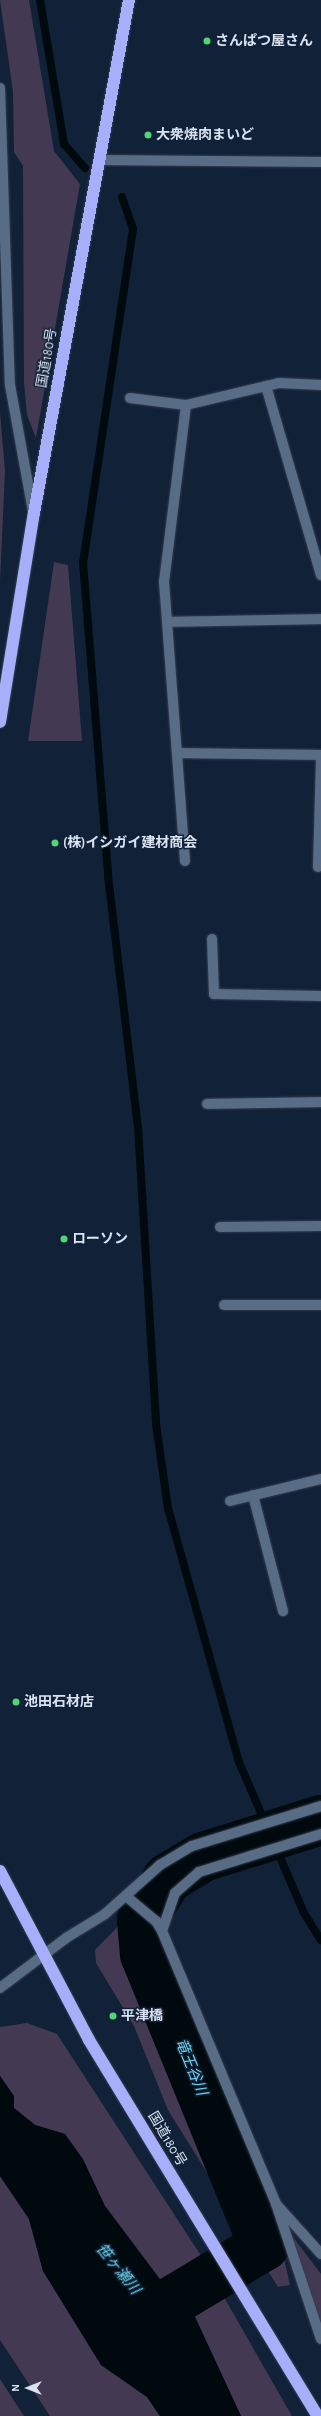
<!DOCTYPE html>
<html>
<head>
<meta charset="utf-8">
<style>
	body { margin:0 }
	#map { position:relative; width:321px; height:2416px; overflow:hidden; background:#112137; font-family:"Alegreya Sans","Noto Sans JP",sans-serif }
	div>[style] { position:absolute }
	.green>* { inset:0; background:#433953 }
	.water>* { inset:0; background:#000a0e }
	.stream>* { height:8px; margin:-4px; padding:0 4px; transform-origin:4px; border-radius:4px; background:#000a0e }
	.river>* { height:50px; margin:-25px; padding:0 25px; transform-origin:25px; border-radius:25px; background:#000a0e }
	.roads { filter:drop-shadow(0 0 1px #353d50) drop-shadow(0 0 1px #353d50) }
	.minor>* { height:10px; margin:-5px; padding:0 5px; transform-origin:5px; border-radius:5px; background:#596c86 }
	.highway>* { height:12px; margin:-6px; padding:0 6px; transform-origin:6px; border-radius:6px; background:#a7affa }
	.dots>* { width:11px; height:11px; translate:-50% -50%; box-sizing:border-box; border:2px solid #112137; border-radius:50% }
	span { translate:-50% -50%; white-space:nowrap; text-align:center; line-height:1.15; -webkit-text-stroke:3px #112137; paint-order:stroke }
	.poi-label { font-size:14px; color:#d8e2f2; font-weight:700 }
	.left { translate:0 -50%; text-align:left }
	.street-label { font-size:14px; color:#d8e2f2 }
	.water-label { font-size:15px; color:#6dd7ee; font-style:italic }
	.north { position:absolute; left:8px; top:2368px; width:40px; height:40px; -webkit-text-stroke:3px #112137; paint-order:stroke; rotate:270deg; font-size:11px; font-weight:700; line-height:16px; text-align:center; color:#d8e2f2 }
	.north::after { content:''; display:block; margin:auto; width:14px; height:18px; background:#d8e2f2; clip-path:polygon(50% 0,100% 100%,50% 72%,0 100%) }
</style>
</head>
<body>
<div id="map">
	<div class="green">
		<i style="clip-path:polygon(0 0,29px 0,54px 151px,80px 184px,36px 438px,27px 415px,24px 383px,23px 166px,14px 152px,13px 92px)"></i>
		<i style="clip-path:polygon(0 412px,5px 471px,0 582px)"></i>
		<i style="clip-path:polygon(54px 562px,68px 565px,82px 741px,28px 741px)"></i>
		<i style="clip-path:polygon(133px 1911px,151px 1926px,272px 2206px,290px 2285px,278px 2287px,168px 2110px,134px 2026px,96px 1963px,95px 1950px)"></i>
		<i style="clip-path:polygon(27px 2023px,57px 2034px,207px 2265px,165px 2286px,105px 2206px,65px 2134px,35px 2125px,14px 2108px,14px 2096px,0 2076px,0 2027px)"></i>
		<i style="clip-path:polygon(0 2176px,29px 2219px,43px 2271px,101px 2365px,147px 2397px,160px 2416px,50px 2416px,0 2340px)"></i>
		<i style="clip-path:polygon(290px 2233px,321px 2274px,321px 2324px)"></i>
		<i style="clip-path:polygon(217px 2285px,292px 2416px,241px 2416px,188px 2302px)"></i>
		<i style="clip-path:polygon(0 2379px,24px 2416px,0 2416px)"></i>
	</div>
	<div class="water">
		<i style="clip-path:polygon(0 2076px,14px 2096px,14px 2108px,35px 2125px,65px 2134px,83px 2159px,105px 2206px,165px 2286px,207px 2265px,217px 2285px,188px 2302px,241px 2416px,160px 2416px,147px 2397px,101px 2365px,43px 2271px,29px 2219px,0 2176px)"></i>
	</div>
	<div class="stream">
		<i style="left:40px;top:0;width:146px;rotate:80.5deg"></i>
		<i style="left:64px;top:144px;width:32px;rotate:49deg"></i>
		<i style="left:122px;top:197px;width:34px;rotate:71deg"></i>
		<i style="left:133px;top:229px;width:337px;rotate:98.5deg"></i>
		<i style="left:83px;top:562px;width:315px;rotate:85.4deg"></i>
		<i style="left:108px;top:876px;width:253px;rotate:83.2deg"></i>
		<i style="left:138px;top:1127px;width:298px;rotate:86.5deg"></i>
		<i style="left:156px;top:1424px;width:85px;rotate:81.9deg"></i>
		<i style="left:168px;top:1508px;width:264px;rotate:74.4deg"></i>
		<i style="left:239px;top:1762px;width:164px;rotate:66.7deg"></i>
		<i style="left:304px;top:1913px;width:32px;rotate:58deg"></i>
	</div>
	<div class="river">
		<i style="left:154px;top:2312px;width:128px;rotate:-31deg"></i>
		<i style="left:264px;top:2246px;width:314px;rotate:-112.2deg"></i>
		<i style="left:145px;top:1955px;width:36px;rotate:-95deg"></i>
		<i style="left:142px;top:1919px;width:49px;rotate:-57.6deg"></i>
		<i style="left:168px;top:1878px;width:41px;rotate:-31deg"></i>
		<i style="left:203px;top:1857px;width:124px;rotate:-17.4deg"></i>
	</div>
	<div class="roads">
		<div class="minor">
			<i style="left:0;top:88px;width:297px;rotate:88.1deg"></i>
			<i style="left:10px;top:385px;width:128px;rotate:79.7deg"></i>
			<i style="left:99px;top:160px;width:222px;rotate:0.5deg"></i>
			<i style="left:266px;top:386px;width:197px;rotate:73.8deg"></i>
			<i style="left:130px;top:398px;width:56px;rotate:7.1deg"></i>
			<i style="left:186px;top:405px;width:96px;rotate:-13.3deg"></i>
			<i style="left:279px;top:383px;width:42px;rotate:2.7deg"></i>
			<i style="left:167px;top:622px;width:154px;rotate:-1.1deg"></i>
			<i style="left:177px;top:753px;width:144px;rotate:0.8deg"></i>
			<i style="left:185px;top:861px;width:280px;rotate:-94.3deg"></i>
			<i style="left:164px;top:582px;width:178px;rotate:-82.9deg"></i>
			<i style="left:318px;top:867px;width:110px;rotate:-88.4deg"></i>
			<i style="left:212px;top:939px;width:55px;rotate:87.9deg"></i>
			<i style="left:214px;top:994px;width:107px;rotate:1.1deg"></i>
			<i style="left:207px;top:1104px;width:114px;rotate:-1deg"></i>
			<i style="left:220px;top:1227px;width:101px;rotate:-0.6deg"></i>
			<i style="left:224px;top:1305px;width:97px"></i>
			<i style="left:253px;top:1495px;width:120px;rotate:75.5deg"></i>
			<i style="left:230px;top:1501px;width:94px;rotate:-13.6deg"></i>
			<i style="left:127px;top:1897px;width:38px;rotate:40deg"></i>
			<i style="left:156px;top:1921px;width:12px;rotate:59deg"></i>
			<i style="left:162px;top:1931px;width:296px;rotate:67.3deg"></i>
			<i style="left:276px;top:2204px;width:142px;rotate:71.6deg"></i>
			<i style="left:162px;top:1931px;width:40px;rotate:-71.1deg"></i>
			<i style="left:175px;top:1893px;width:32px;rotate:-41deg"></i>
			<i style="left:199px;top:1872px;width:128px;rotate:-17.3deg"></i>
			<i style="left:0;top:1988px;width:83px;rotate:-37.1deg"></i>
			<i style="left:66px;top:1938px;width:46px;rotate:-31.6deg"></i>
			<i style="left:105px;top:1914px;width:74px;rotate:-41.7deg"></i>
			<i style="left:160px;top:1865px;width:37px;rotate:-31deg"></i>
			<i style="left:192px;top:1846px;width:135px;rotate:-17.2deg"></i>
			<i style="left:277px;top:2205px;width:66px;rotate:48.1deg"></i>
		</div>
		<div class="highway">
			<i style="left:0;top:722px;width:212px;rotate:-80.8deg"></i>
			<i style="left:34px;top:513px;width:522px;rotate:-79.51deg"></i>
			<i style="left:0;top:1871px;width:191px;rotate:62.2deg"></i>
			<i style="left:89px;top:2040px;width:440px;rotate:58.7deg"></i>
		</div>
	</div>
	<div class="dots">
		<i style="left:207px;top:41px;background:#52d673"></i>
		<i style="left:148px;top:135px;background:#52d673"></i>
		<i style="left:55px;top:843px;background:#52d673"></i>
		<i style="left:64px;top:1239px;background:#52d673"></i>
		<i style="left:16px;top:1702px;background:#52d673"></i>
		<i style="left:113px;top:2016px;background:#52d673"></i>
	</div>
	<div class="poi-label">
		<span class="left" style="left:215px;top:41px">さんぱつ屋さん</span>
		<span class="left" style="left:156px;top:135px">大衆焼肉まいど</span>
		<span class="left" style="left:63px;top:843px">(株)イシガイ建材商会</span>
		<span class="left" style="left:72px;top:1239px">ローソン</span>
		<span class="left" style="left:24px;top:1702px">池田石材店</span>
		<span class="left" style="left:121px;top:2016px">平津橋</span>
	</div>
	<div class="street-label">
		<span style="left:47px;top:358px;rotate:-80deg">国道180号</span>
		<span style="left:167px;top:2139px;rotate:59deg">国道180号</span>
	</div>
	<div class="water-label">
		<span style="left:191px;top:2067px;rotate:68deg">竜王谷川</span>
		<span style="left:118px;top:2269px;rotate:51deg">笹ヶ瀬川</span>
	</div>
	<div class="north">N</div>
</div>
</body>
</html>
